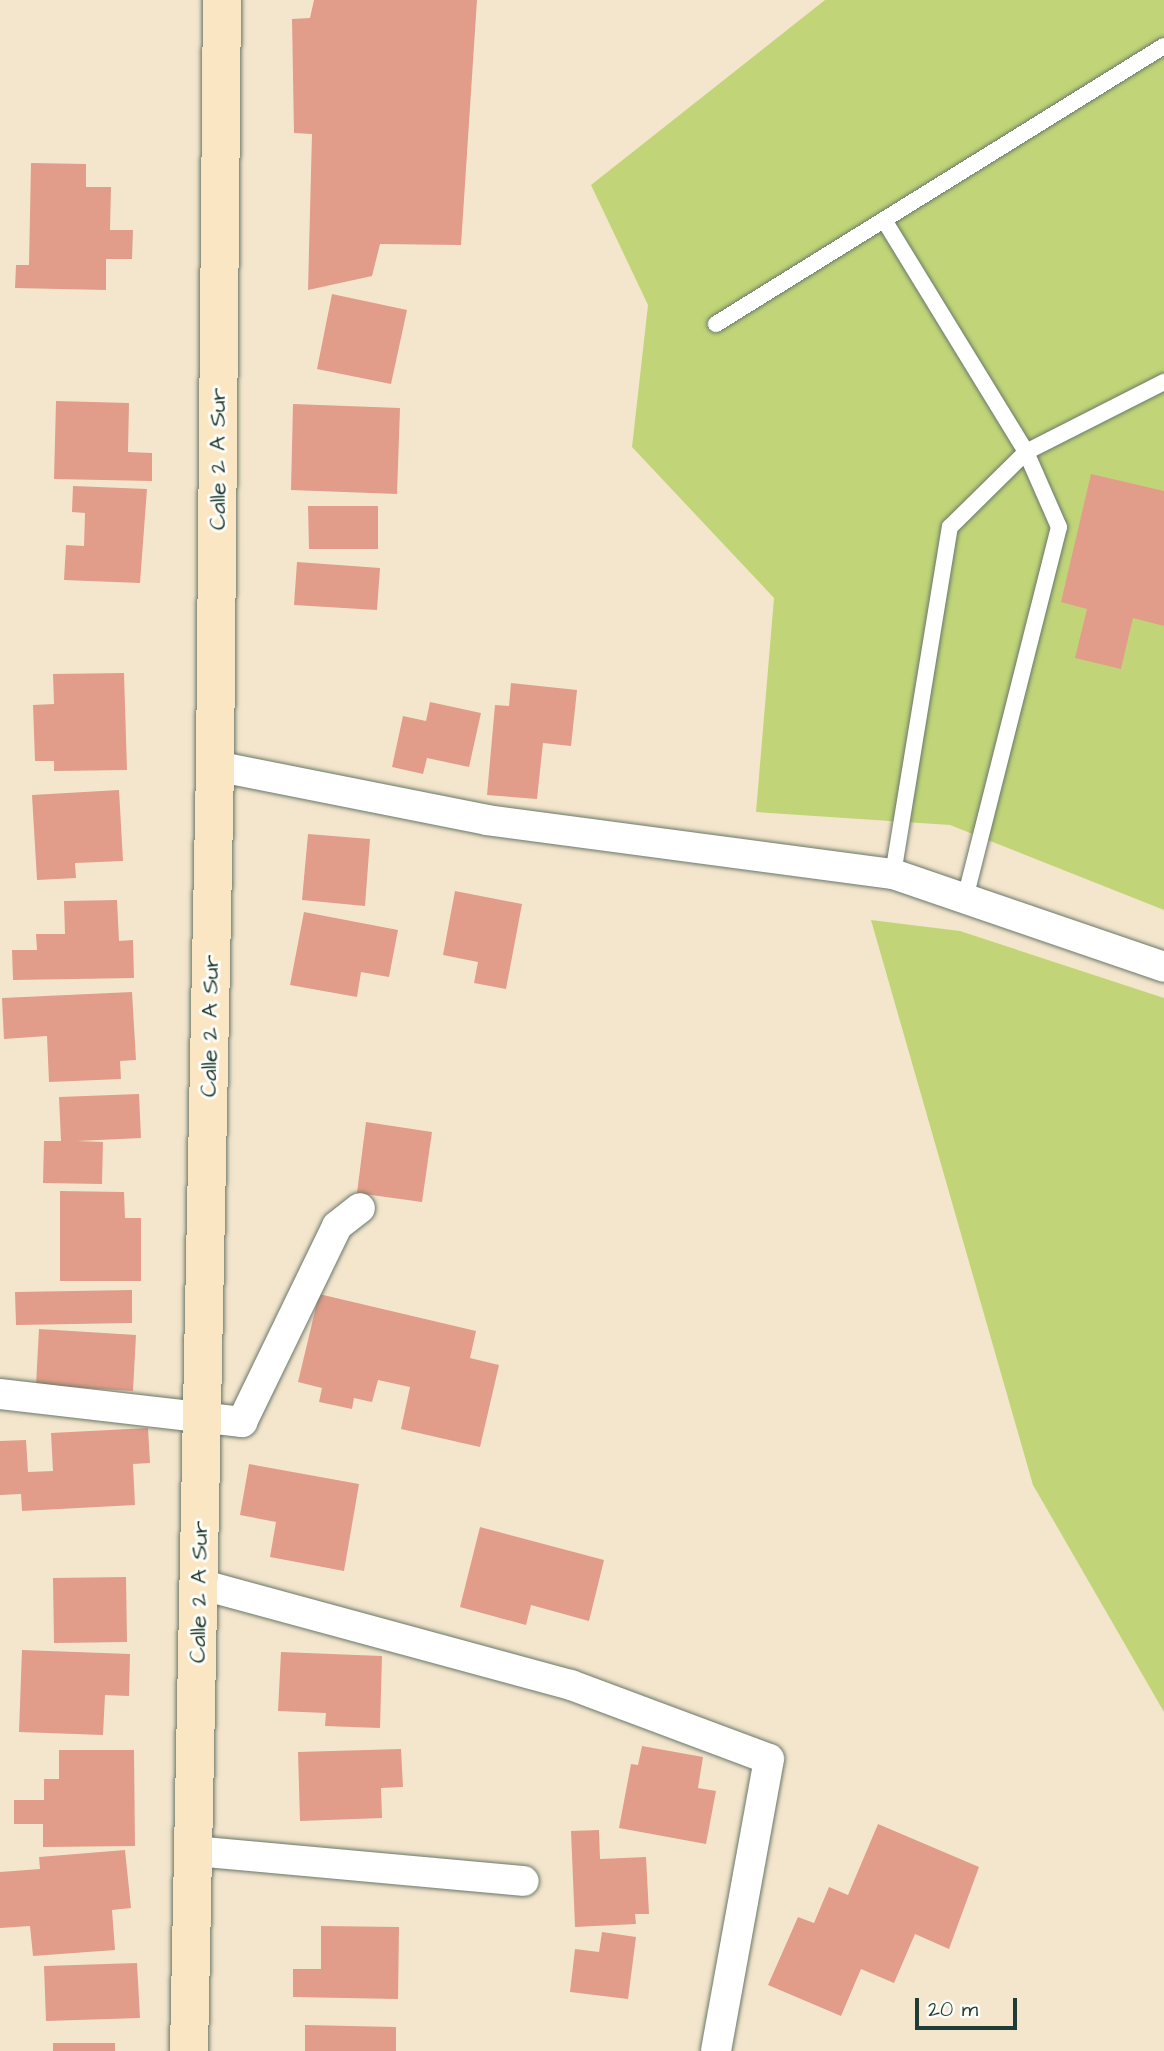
<!DOCTYPE html>
<html>
<head>
<meta charset="utf-8">
<style>
	body { margin:0 }
	#map { position:relative; width:1164px; height:2051px; overflow:hidden; background:#f4e6cd; font-family:"Architects Daughter",sans-serif }
	div>[style] { position:absolute }
	.green>* { inset:0; background:#c1d578 }
	.building>* { inset:0; background:#e19d89 }
	.roads { filter:drop-shadow(0 0 2px #6a786a) drop-shadow(0 0 2px #6a786a) }
	.lane>* { height:16px; margin:-8px; padding:0 8px; transform-origin:8px; border-radius:8px; background:#fff }
	.street>* { height:30px; margin:-15px; padding:0 15px; transform-origin:15px; border-radius:15px; background:#fff }
	.secondary>* { height:38px; margin:-19px; padding:0 19px; transform-origin:19px; border-radius:19px; background:#fbe6c4 }
	span { translate:-50% -50%; white-space:nowrap; text-align:center; line-height:1.15; -webkit-text-stroke:6px #fdfcf7; paint-order:stroke }
	.street-label { font-size:23px; color:#1f3d34 }
	.scale { position:absolute; left:915px; top:1998px; width:102px; height:32px; box-sizing:border-box; border:4px solid #1f3d34; border-top:0; padding-left:9px; font-size:21px; line-height:24px; white-space:nowrap; color:#1f3d34; -webkit-text-stroke:5px #fdfcf7; paint-order:stroke }
</style>
</head>
<body>
<div id="map">
	<div class="green">
		<i style="clip-path:polygon(825px 0,1164px 0,1164px 910px,950px 825px,756px 812px,774px 598px,632px 447px,648px 305px,591px 185px)"></i>
		<i style="clip-path:polygon(871px 920px,960px 931px,1164px 998px,1164px 1712px,1033px 1485px)"></i>
	</div>
	<div class="building">
		<i style="clip-path:polygon(314px 0,477px 0,461px 245px,380px 244px,372px 276px,308px 290px,312px 134px,294px 133px,292px 19px,310px 18px)"></i>
		<i style="clip-path:polygon(31px 163px,86px 164px,86px 187px,111px 187px,110px 230px,133px 230px,132px 259px,106px 259px,106px 290px,15px 288px,16px 265px,29px 265px)"></i>
		<i style="clip-path:polygon(332px 294px,407px 310px,391px 384px,317px 369px)"></i>
		<i style="clip-path:polygon(56px 401px,129px 403px,128px 452px,152px 453px,152px 481px,54px 479px)"></i>
		<i style="clip-path:polygon(293px 404px,400px 408px,397px 494px,291px 490px)"></i>
		<i style="clip-path:polygon(1091px 474px,1164px 491px,1164px 626px,1133px 618px,1121px 669px,1075px 658px,1087px 609px,1061px 602px)"></i>
		<i style="clip-path:polygon(73px 486px,147px 489px,140px 583px,64px 580px,66px 545px,84px 546px,85px 513px,72px 512px)"></i>
		<i style="clip-path:polygon(308px 506px,378px 506px,378px 549px,309px 549px)"></i>
		<i style="clip-path:polygon(297px 562px,380px 568px,377px 610px,294px 605px)"></i>
		<i style="clip-path:polygon(124px 673px,127px 770px,54px 771px,54px 761px,35px 761px,33px 705px,54px 704px,53px 674px)"></i>
		<i style="clip-path:polygon(511px 683px,577px 690px,571px 746px,543px 743px,537px 799px,487px 795px,495px 705px,509px 706px)"></i>
		<i style="clip-path:polygon(430px 702px,481px 713px,469px 767px,427px 758px,423px 774px,392px 767px,403px 716px,426px 721px)"></i>
		<i style="clip-path:polygon(119px 790px,123px 861px,75px 863px,76px 878px,37px 880px,32px 795px)"></i>
		<i style="clip-path:polygon(308px 834px,370px 839px,365px 906px,302px 900px)"></i>
		<i style="clip-path:polygon(455px 891px,522px 904px,506px 989px,474px 983px,478px 962px,443px 955px)"></i>
		<i style="clip-path:polygon(117px 900px,119px 941px,133px 940px,134px 978px,13px 980px,12px 950px,37px 950px,36px 934px,65px 934px,64px 901px)"></i>
		<i style="clip-path:polygon(304px 912px,398px 930px,389px 977px,361px 972px,357px 997px,290px 985px)"></i>
		<i style="clip-path:polygon(132px 992px,136px 1060px,120px 1061px,121px 1079px,49px 1082px,47px 1036px,4px 1039px,2px 998px)"></i>
		<i style="clip-path:polygon(139px 1094px,141px 1138px,77px 1141px,103px 1142px,102px 1184px,43px 1183px,44px 1141px,61px 1141px,59px 1097px)"></i>
		<i style="clip-path:polygon(366px 1122px,432px 1132px,422px 1202px,357px 1193px)"></i>
		<i style="clip-path:polygon(60px 1191px,124px 1192px,125px 1218px,141px 1218px,141px 1281px,60px 1281px)"></i>
		<i style="clip-path:polygon(132px 1290px,132px 1323px,16px 1325px,15px 1292px)"></i>
		<i style="clip-path:polygon(319px 1294px,476px 1331px,470px 1358px,499px 1365px,480px 1447px,401px 1429px,410px 1387px,378px 1380px,372px 1402px,354px 1398px,352px 1409px,319px 1402px,322px 1388px,298px 1382px)"></i>
		<i style="clip-path:polygon(39px 1329px,136px 1335px,133px 1391px,36px 1385px)"></i>
		<i style="clip-path:polygon(148px 1428px,150px 1463px,133px 1464px,135px 1505px,22px 1511px,21px 1494px,0 1495px,0 1441px,26px 1440px,28px 1472px,53px 1471px,51px 1433px)"></i>
		<i style="clip-path:polygon(249px 1464px,359px 1484px,344px 1571px,270px 1557px,276px 1522px,240px 1515px)"></i>
		<i style="clip-path:polygon(480px 1527px,604px 1560px,589px 1621px,531px 1605px,526px 1625px,460px 1607px)"></i>
		<i style="clip-path:polygon(126px 1577px,127px 1642px,54px 1643px,53px 1578px)"></i>
		<i style="clip-path:polygon(22px 1650px,130px 1654px,129px 1696px,105px 1695px,103px 1735px,19px 1732px)"></i>
		<i style="clip-path:polygon(281px 1652px,382px 1656px,380px 1728px,325px 1726px,326px 1713px,278px 1711px)"></i>
		<i style="clip-path:polygon(642px 1746px,703px 1757px,698px 1788px,716px 1791px,706px 1844px,619px 1828px,631px 1764px,638px 1765px)"></i>
		<i style="clip-path:polygon(401px 1749px,403px 1787px,381px 1788px,382px 1818px,300px 1821px,298px 1752px)"></i>
		<i style="clip-path:polygon(59px 1750px,134px 1750px,135px 1846px,43px 1847px,43px 1824px,14px 1824px,14px 1800px,44px 1800px,44px 1779px,59px 1779px)"></i>
		<i style="clip-path:polygon(878px 1824px,979px 1867px,949px 1949px,915px 1934px,894px 1983px,861px 1969px,841px 2016px,768px 1985px,798px 1917px,814px 1923px,829px 1887px,848px 1895px)"></i>
		<i style="clip-path:polygon(599px 1830px,600px 1859px,646px 1857px,649px 1914px,635px 1914px,636px 1924px,575px 1927px,571px 1831px)"></i>
		<i style="clip-path:polygon(125px 1850px,131px 1908px,112px 1910px,115px 1950px,33px 1956px,30px 1926px,0 1928px,0 1872px,40px 1869px,39px 1857px)"></i>
		<i style="clip-path:polygon(321px 1926px,399px 1927px,398px 1999px,293px 1997px,293px 1969px,321px 1969px)"></i>
		<i style="clip-path:polygon(602px 1932px,636px 1937px,628px 1999px,570px 1992px,575px 1949px,599px 1952px)"></i>
		<i style="clip-path:polygon(137px 1963px,140px 2018px,46px 2021px,44px 1966px)"></i>
		<i style="clip-path:polygon(305px 2025px,396px 2027px,396px 2051px,305px 2051px)"></i>
		<i style="clip-path:polygon(53px 2043px,115px 2043px,115px 2051px,53px 2051px)"></i>
	</div>
	<div class="roads">
		<div class="lane">
			<i style="left:884px;top:220px;width:272px;rotate:58.5deg"></i>
			<i style="left:1026px;top:452px;width:82px;rotate:66.3deg"></i>
			<i style="left:1059px;top:527px;width:379px;rotate:104.2deg"></i>
			<i style="left:716px;top:324px;width:527px;rotate:-31.82deg"></i>
			<i style="left:893px;top:874px;width:352px;rotate:-80.7deg"></i>
			<i style="left:950px;top:527px;width:107px;rotate:-44.6deg"></i>
			<i style="left:1026px;top:452px;width:155px;rotate:-26.9deg"></i>
		</div>
		<div class="street">
			<i style="left:215px;top:766px;width:277px;rotate:11.2deg"></i>
			<i style="left:487px;top:820px;width:410px;rotate:7.6deg"></i>
			<i style="left:893px;top:874px;width:287px;rotate:18.9deg"></i>
			<i style="left:0;top:1394px;width:244px;rotate:6.6deg"></i>
			<i style="left:242px;top:1422px;width:218px;rotate:-64.1deg"></i>
			<i style="left:337px;top:1226px;width:29px;rotate:-38deg"></i>
			<i style="left:199px;top:1584px;width:385px;rotate:15.2deg"></i>
			<i style="left:571px;top:1685px;width:211px;rotate:20.5deg"></i>
			<i style="left:769px;top:1759px;width:297px;rotate:100.3deg"></i>
			<i style="left:194px;top:1851px;width:331px;rotate:5.2deg"></i>
		</div>
		<div class="secondary">
			<i style="left:189px;top:2051px;width:1285px;rotate:-88.84deg"></i>
			<i style="left:215px;top:766px;width:766px;rotate:-89.48deg"></i>
		</div>
	</div>
	<div class="street-label">
		<span style="left:218px;top:459px;rotate:-90deg">Calle 2 A Sur</span>
		<span style="left:210px;top:1026px;rotate:-89deg">Calle 2 A Sur</span>
		<span style="left:199px;top:1592px;rotate:-89deg">Calle 2 A Sur</span>
	</div>
	<div class="scale">20 m</div>
</div>
</body>
</html>
